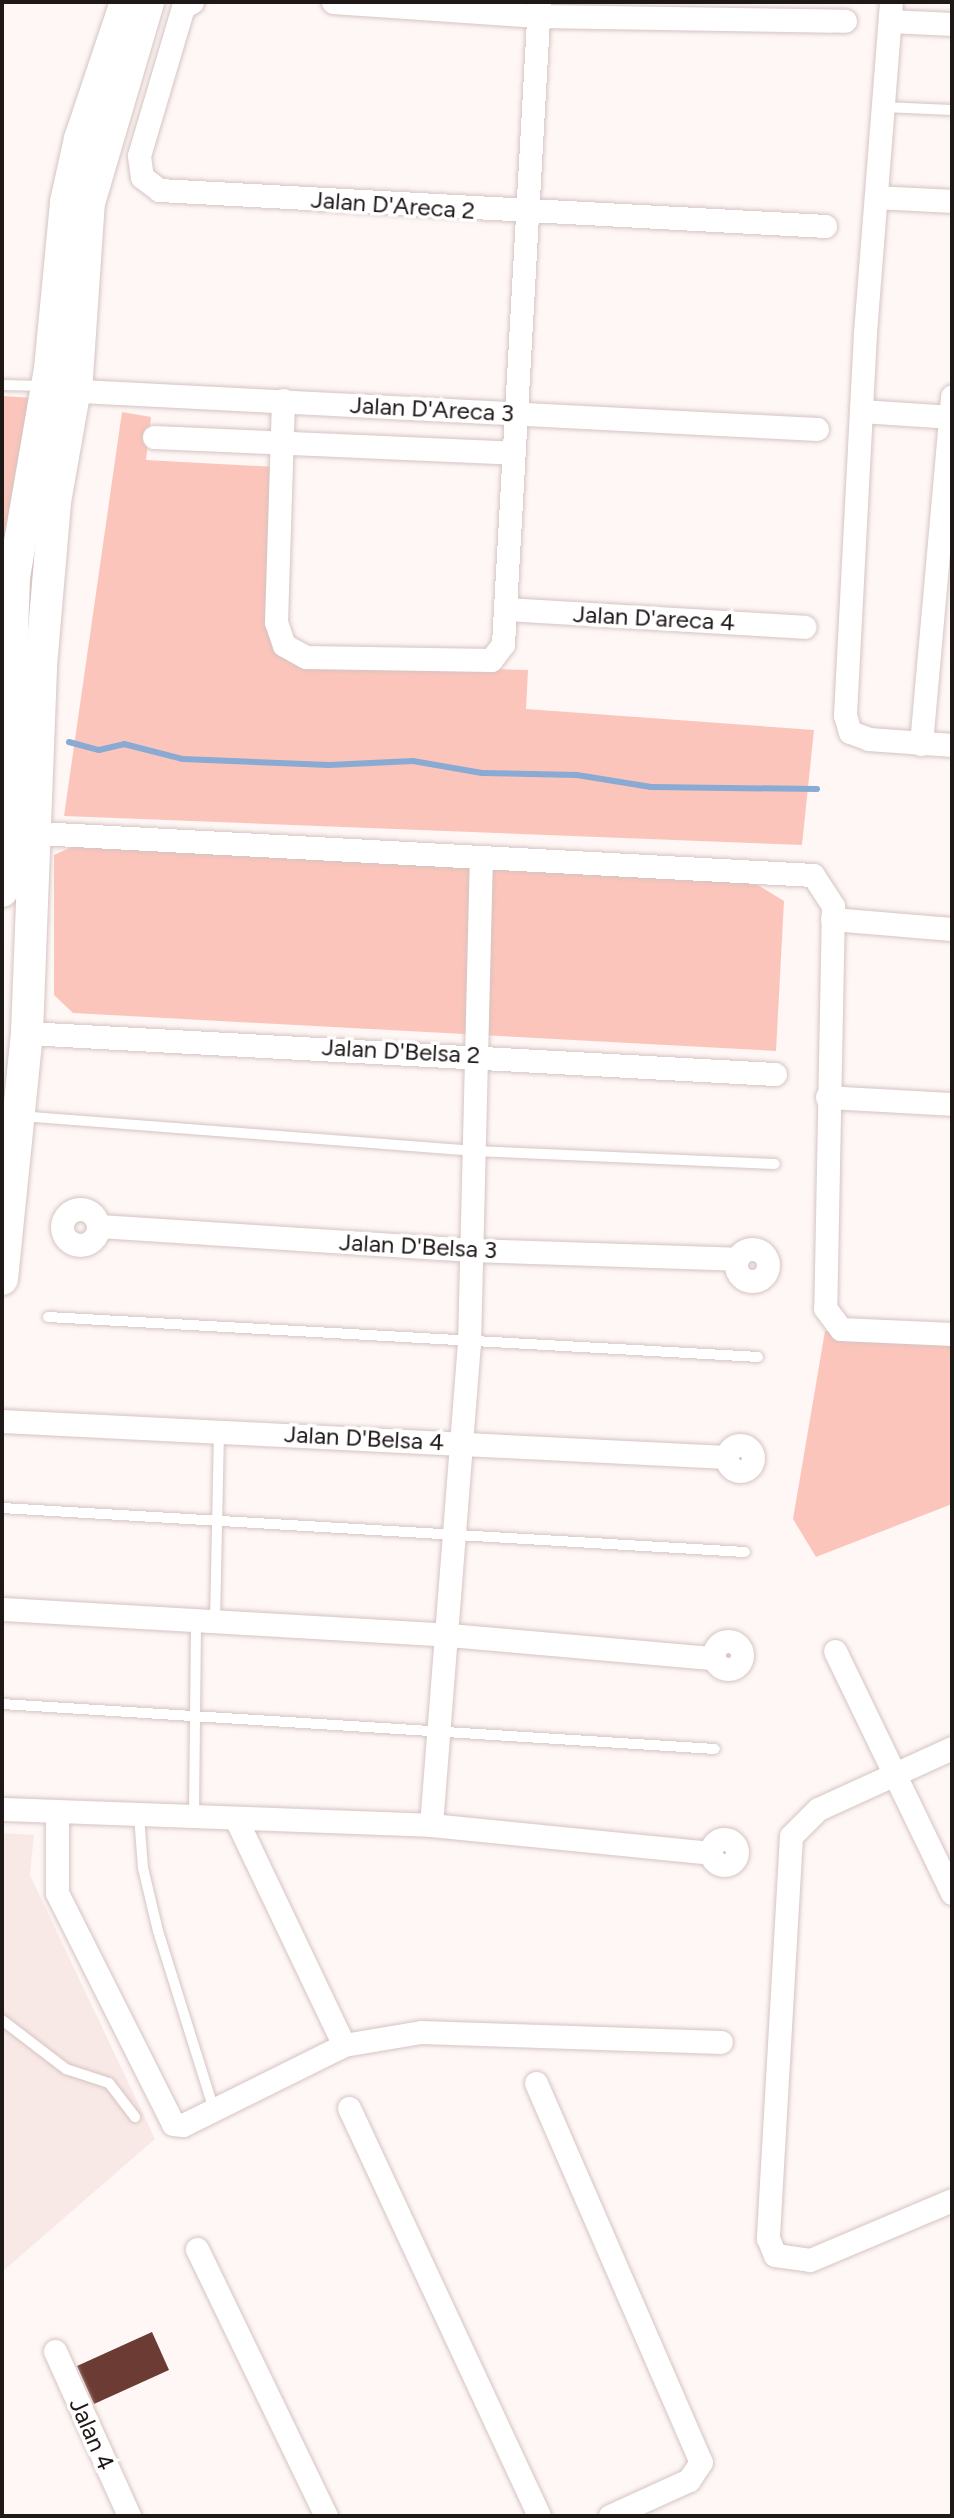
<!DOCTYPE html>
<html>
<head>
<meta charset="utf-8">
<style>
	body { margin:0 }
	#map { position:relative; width:954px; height:2518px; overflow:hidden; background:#fef7f6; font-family:Figtree,sans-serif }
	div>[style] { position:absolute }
	.built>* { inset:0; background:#f9e9e6 }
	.green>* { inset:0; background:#fcc5bb }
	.stream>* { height:6px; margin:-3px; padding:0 3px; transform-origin:3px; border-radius:3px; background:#88aad3 }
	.building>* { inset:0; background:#6c3b33 }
	.roads { filter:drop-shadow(0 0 2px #d5c4c1) drop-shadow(0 0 2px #d5c4c1) }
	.lane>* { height:10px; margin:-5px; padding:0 5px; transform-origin:5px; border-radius:5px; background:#fff }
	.street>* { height:23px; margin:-11.5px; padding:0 11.5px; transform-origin:11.5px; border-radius:11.5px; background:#fff }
	.street>.ring { margin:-11.5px; padding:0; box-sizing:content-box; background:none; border:23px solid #fff; border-radius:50% }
	.secondary>* { height:32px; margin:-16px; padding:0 16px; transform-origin:16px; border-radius:16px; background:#fff }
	span { translate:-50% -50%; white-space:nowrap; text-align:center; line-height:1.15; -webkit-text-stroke:7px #fff; paint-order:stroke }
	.street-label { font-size:24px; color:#1e1817 }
	.frame { position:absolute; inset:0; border:4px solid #1e1817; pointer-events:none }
</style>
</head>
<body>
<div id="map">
	<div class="built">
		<i style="clip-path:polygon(2px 1833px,34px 1835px,30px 1875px,155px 2139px,2px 2272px)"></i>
	</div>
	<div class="green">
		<i style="clip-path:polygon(2px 396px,34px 398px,2px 624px)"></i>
		<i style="clip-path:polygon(122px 412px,151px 417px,146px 460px,276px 467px,271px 636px,321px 664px,528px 670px,526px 709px,814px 730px,802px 845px,64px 816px)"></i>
		<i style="clip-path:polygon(85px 841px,753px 882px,784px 901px,776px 1051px,73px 1013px,54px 995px,54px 855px)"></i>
		<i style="clip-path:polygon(825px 1331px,952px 1342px,952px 1504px,816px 1557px,793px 1519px)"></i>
	</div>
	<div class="stream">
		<i style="left:69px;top:742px;width:31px;rotate:15deg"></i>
		<i style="left:99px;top:750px;width:26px;rotate:-13deg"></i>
		<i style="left:124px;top:744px;width:61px;rotate:14.3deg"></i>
		<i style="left:183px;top:759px;width:146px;rotate:2.4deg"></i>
		<i style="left:329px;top:765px;width:84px;rotate:-2.7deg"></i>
		<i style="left:413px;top:761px;width:70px;rotate:9.9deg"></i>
		<i style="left:482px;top:773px;width:95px;rotate:1.2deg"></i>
		<i style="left:577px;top:775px;width:75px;rotate:9.2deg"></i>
		<i style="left:651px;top:787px;width:166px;rotate:0.7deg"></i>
	</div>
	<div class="building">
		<i style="clip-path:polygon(152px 2332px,169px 2370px,94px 2404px,77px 2366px)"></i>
	</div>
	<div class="roads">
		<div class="lane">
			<i style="left:883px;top:107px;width:69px;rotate:2.5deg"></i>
			<i style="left:2px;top:385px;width:42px;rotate:1.4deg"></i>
			<i style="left:20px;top:1116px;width:455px;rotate:4.4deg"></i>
			<i style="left:474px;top:1151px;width:301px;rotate:2.5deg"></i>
			<i style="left:48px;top:1317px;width:711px;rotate:3.22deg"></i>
			<i style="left:2px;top:1508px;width:744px;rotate:3.39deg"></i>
			<i style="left:215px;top:1622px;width:193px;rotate:-88.8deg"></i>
			<i style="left:2px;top:1704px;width:714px;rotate:3.61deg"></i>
			<i style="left:194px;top:1815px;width:194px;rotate:-89.4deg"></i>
			<i style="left:139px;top:1816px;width:52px;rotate:85.6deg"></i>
			<i style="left:143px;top:1868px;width:65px;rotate:76.6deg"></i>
			<i style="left:158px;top:1931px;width:188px;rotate:72.6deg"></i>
			<i style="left:2px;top:2020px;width:81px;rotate:37.4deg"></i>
			<i style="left:66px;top:2069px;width:45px;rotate:18deg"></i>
			<i style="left:109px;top:2083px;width:43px;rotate:52.6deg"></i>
		</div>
		<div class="street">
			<i style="left:192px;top:2px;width:10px;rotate:151deg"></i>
			<i style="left:183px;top:7px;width:155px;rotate:106.5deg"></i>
			<i style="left:139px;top:156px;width:21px;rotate:82deg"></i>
			<i style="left:142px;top:177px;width:21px;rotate:37deg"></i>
			<i style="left:159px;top:190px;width:667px;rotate:3.09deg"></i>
			<i style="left:333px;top:2px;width:205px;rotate:3.9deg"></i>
			<i style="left:538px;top:16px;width:307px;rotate:0.9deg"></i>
			<i style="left:891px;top:2px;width:332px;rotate:94.5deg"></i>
			<i style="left:865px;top:333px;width:383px;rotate:93deg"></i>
			<i style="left:845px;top:715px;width:18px;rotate:74deg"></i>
			<i style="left:850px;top:732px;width:20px;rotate:20deg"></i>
			<i style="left:869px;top:739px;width:83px;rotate:4.1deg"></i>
			<i style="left:890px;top:21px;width:62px;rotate:2.8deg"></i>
			<i style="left:876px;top:197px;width:76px;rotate:3deg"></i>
			<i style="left:61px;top:390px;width:757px;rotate:2.95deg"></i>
			<i style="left:283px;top:400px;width:222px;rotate:91.8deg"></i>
			<i style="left:276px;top:622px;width:24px;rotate:71deg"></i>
			<i style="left:284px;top:645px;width:25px;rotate:29deg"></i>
			<i style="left:306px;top:657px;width:185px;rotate:0.9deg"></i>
			<i style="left:491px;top:660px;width:20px;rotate:-53deg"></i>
			<i style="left:503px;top:644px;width:643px;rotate:-86.79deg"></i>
			<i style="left:861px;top:411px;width:91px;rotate:3.8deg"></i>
			<i style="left:154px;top:437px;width:360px;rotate:2.5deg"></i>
			<i style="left:505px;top:609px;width:300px;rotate:3.4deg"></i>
			<i style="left:921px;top:744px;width:349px;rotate:-84.9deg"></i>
			<i style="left:19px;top:832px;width:795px;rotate:3.1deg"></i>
			<i style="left:813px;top:875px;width:37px;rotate:57deg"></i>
			<i style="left:833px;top:906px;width:402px;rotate:91.1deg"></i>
			<i style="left:825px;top:1308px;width:26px;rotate:53deg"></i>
			<i style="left:841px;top:1329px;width:111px;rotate:2.6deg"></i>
			<i style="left:832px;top:919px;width:120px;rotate:4.8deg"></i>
			<i style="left:27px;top:1033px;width:749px;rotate:3.14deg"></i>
			<i style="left:827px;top:1097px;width:125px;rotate:3.2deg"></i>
			<i class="ring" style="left:62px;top:1209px;width:13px;height:13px"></i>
			<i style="left:99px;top:1226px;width:373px;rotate:3.7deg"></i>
			<i style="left:471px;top:1250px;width:266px;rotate:1.9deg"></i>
			<i class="ring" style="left:736px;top:1249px;width:9px;height:9px"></i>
			<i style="left:2px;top:1421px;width:725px;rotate:2.85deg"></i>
			<i class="ring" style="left:727px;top:1445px;width:3px;height:3px"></i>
			<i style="left:2px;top:1609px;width:448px;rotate:3.3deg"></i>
			<i style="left:449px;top:1635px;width:266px;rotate:5deg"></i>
			<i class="ring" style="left:714px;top:1641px;width:5px;height:5px"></i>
			<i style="left:835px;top:1651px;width:269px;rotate:64.2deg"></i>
			<i style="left:952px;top:1748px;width:147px;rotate:155.5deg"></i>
			<i style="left:818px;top:1809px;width:38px;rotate:135deg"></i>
			<i style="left:791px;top:1836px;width:403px;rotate:93.3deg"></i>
			<i style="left:768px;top:2238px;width:18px;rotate:68deg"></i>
			<i style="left:775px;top:2255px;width:35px;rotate:8deg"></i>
			<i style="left:810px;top:2260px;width:154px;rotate:-22.9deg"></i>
			<i style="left:2px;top:1809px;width:429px;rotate:2.1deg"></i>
			<i style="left:431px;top:1825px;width:281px;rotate:5.7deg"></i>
			<i style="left:57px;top:1812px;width:81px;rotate:90deg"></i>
			<i style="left:57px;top:1893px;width:258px;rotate:63.3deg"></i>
			<i style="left:173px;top:2124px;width:10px;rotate:6deg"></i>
			<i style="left:183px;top:2125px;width:180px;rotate:-26.4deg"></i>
			<i style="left:236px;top:1819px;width:250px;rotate:64.5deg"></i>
			<i style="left:344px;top:2045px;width:78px;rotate:-9.6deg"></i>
			<i style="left:421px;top:2032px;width:300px;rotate:1.9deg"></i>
			<i style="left:431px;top:1825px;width:482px;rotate:-85.5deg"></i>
			<i style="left:469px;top:1344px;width:486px;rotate:-88.6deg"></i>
			<i class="ring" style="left:711px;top:1839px;width:3px;height:3px"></i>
			<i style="left:536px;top:2083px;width:413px;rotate:66.5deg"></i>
			<i style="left:701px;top:2462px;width:22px;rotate:124deg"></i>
			<i style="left:689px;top:2480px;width:87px;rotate:155.5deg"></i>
			<i style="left:349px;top:2108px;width:450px;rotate:65deg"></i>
			<i style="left:197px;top:2249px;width:297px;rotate:64.2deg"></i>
			<i style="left:55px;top:2351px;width:181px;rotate:65.8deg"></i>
		</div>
		<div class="secondary">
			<i style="left:2px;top:891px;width:314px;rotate:-87.8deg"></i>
			<i style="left:14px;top:577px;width:211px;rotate:-80.2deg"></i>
			<i style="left:50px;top:369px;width:168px;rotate:-84.5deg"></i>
			<i style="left:66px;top:202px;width:65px;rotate:-77.5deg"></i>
			<i style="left:80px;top:139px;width:145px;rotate:-71.4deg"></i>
			<i style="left:2px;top:1279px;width:247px;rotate:-84.2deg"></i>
			<i style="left:27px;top:1033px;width:367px;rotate:-87.8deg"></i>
			<i style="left:41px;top:666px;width:165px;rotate:-85.1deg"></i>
			<i style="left:55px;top:502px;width:127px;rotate:-80deg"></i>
			<i style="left:77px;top:377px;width:174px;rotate:-86.1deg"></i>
			<i style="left:89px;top:203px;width:209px;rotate:-73.6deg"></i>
		</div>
	</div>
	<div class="street-label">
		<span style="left:393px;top:205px;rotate:4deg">Jalan D'Areca 2</span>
		<span style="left:432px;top:409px;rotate:3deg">Jalan D'Areca 3</span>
		<span style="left:654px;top:618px;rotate:3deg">Jalan D'areca 4</span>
		<span style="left:401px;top:1051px;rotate:3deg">Jalan D'Belsa 2</span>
		<span style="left:418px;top:1246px;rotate:3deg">Jalan D'Belsa 3</span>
		<span style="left:364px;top:1438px;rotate:3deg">Jalan D'Belsa 4</span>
		<span style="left:92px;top:2434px;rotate:66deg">Jalan 4</span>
	</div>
	<div class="frame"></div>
</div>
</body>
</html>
